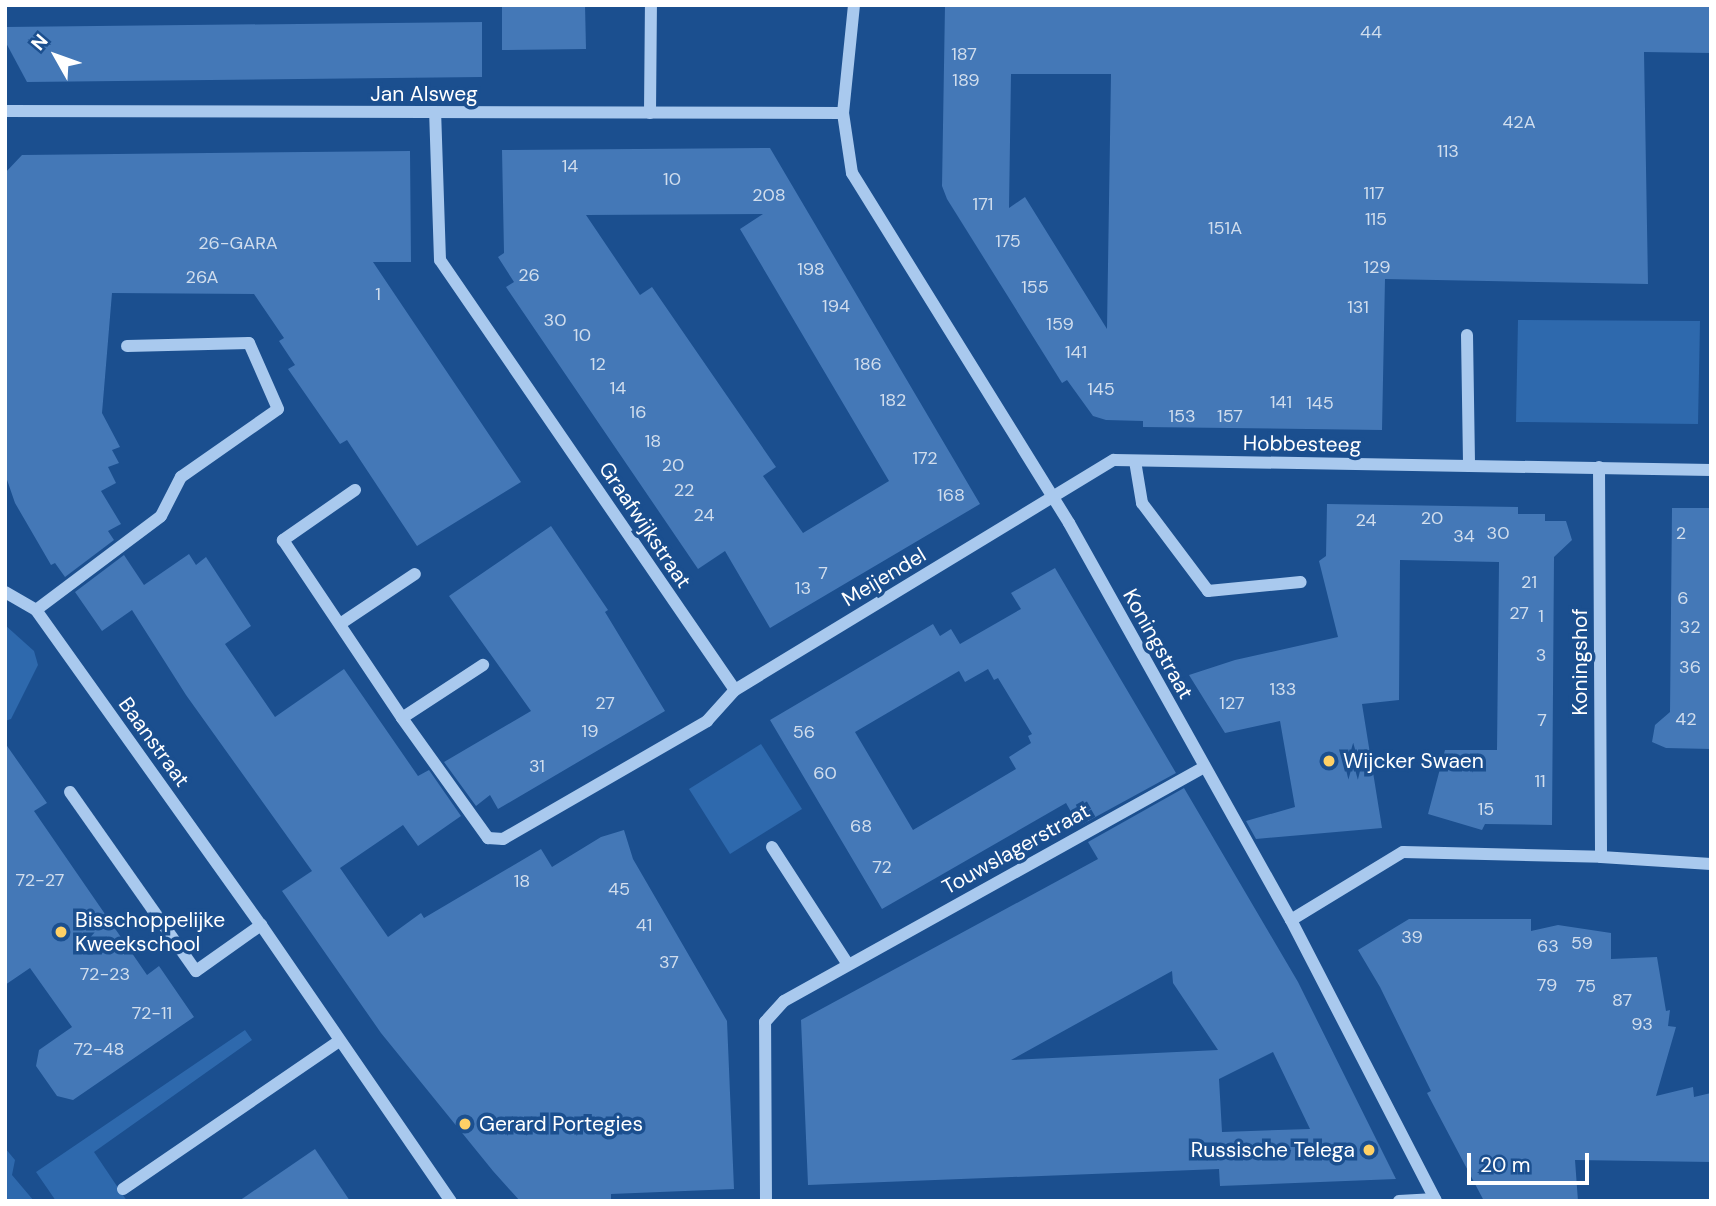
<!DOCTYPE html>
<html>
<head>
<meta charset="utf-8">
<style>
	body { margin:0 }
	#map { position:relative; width:1716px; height:1206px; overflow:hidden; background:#1b4f8f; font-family:"DM Sans",sans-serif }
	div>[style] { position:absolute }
	.green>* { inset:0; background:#2e69ad }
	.building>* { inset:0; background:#4478b7 }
	.minor>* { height:12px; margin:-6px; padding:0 6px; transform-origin:6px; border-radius:6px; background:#a9c9ee }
	.dots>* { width:19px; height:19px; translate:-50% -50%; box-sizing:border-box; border:4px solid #1b4f8f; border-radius:50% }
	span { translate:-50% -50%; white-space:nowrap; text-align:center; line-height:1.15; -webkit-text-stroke:7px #1b4f8f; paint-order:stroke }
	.number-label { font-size:18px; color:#d0dded }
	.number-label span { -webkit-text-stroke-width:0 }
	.street-label { font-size:21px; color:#fff }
	.poi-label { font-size:21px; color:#fff }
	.left { translate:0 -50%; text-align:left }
	.right { translate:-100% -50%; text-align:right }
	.frame { position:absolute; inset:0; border:7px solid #fff; pointer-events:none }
	.north { position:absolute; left:21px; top:21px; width:70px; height:70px; -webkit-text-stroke:5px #1b4f8f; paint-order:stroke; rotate:310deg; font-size:19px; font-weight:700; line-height:28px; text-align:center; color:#fff }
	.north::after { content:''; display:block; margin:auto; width:24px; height:32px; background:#fff; clip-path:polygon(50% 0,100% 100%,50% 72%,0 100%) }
	.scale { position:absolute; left:1467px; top:1153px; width:122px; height:32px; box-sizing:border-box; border:4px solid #fff; border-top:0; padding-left:9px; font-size:21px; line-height:24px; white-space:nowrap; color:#fff; -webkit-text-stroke:5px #1b4f8f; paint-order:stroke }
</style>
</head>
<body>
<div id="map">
	<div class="green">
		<i style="clip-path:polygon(1518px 320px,1700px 321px,1698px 424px,1516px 422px)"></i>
		<i style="clip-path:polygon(5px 625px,34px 651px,38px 665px,11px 719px,5px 721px)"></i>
		<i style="clip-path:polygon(761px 744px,802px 809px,730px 854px,689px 789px)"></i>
		<i style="clip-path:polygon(245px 1030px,252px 1040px,94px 1152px,127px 1201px,56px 1201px,36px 1172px)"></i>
		<i style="clip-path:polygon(5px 1148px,15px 1160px,12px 1175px,34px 1201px,5px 1201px)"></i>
	</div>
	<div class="building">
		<i style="clip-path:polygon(530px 5px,585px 5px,586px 49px,502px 50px,502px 7px)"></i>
		<i style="clip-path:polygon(evenodd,945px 5px,1711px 5px,1711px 53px,1644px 52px,1648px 284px,1385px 279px,1382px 430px,1143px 427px,1143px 421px,1106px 420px,1093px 416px,1067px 380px,1062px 383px,947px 199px,942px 186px,945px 5px,1011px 74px,1111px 74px,1107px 329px,1025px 197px,1009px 208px,1011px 74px)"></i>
		<i style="clip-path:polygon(482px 22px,482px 77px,27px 82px,5px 41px,5px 27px)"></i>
		<i style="clip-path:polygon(evenodd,770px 148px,980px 504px,770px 628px,725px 551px,698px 569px,506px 287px,514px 282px,498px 257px,504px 253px,502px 150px,770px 148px,763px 214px,740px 229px,889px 481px,803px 533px,763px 476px,776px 467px,652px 287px,640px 295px,586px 215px,763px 214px)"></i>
		<i style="clip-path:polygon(410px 151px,411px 262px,373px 262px,521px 482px,417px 546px,347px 440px,340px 444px,288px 369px,295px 365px,279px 341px,284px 338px,254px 294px,112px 293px,102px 413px,120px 447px,112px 450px,119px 463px,108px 467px,116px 483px,101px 491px,121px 524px,108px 531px,114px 540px,65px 577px,55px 563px,51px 565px,15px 503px,5px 474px,5px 173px,22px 155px)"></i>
		<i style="clip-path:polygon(1327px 504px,1518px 507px,1518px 514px,1545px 514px,1545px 521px,1566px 521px,1572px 540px,1554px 557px,1552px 825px,1485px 824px,1482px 830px,1428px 814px,1445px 750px,1497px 750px,1499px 562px,1400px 560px,1399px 700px,1362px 704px,1382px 828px,1256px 839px,1246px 821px,1295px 807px,1280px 721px,1225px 733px,1189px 675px,1235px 660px,1338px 637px,1319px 561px,1326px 556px)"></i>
		<i style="clip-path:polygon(1672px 508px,1711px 508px,1711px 749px,1666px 748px,1652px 742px,1655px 725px,1670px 712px)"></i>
		<i style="clip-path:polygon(551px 526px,608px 610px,605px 612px,665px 711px,498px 809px,490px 795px,476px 806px,444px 762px,531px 711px,449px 596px)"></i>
		<i style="clip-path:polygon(189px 554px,196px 565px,206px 557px,251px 626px,225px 644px,275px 717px,344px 669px,418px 776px,429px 770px,461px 816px,418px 846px,403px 825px,340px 868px,388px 937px,421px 913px,424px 918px,541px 849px,552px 867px,601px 837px,624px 830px,633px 859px,727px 1021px,734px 1189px,611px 1194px,611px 1201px,520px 1201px,493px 1171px,381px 1033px,282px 891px,312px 871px,186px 695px,132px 610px,102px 631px,75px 592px,124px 555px,144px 585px)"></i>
		<i style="clip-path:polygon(evenodd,1055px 568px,1176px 773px,1079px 826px,1066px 803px,882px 909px,770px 720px,933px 624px,940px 636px,951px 629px,960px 644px,1021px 609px,1011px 593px,1055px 568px,988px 669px,994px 680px,998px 678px,1032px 734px,1028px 736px,1031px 743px,1009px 757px,1016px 769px,913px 830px,855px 732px,959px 671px,965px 682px,988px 669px)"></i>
		<i style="clip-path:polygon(5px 743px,47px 803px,34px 811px,147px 975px,159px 966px,194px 1017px,73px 1100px,57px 1096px,36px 1066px,39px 1050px,72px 1027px,30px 968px,5px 985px)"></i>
		<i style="clip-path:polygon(evenodd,1184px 788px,1298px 982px,1396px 1179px,1220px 1186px,1219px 1169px,808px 1185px,801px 1020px,1098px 859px,1088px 842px,1184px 788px,1172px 971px,1173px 983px,1218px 1050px,1011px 1060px,1172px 971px,1184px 788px,1273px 1052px,1310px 1129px,1222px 1132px,1219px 1079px,1273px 1052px)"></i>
		<i style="clip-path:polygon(1409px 919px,1531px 919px,1531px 931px,1558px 925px,1611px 933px,1611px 959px,1657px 957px,1666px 1011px,1670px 1010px,1668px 1026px,1676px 1027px,1656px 1096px,1693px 1087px,1694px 1097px,1711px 1093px,1711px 1162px,1575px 1160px,1578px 1201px,1484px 1201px,1427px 1093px,1431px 1091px,1380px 987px,1358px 950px)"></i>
		<i style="clip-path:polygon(315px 1149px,350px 1201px,239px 1201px)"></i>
	</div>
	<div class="minor">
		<i style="left:854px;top:5px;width:109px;rotate:95.8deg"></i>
		<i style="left:843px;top:113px;width:61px;rotate:81.5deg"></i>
		<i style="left:852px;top:173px;width:412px;rotate:58.2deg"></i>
		<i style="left:1069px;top:523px;width:455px;rotate:60.8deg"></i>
		<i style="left:1291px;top:920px;width:316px;rotate:62.7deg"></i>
		<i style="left:5px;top:111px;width:838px;rotate:0.14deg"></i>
		<i style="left:650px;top:113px;width:108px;rotate:-89.5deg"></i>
		<i style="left:1467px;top:335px;width:131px;rotate:89.1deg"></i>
		<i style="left:1135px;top:461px;width:43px;rotate:80.5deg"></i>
		<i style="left:1142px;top:503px;width:110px;rotate:53.1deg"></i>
		<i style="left:1208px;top:591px;width:93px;rotate:-5.5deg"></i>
		<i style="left:1599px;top:467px;width:390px;rotate:89.7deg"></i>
		<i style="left:355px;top:490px;width:88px;rotate:145.2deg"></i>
		<i style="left:283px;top:540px;width:214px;rotate:56.2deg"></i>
		<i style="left:402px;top:718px;width:148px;rotate:54.4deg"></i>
		<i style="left:488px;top:838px;width:15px;rotate:4deg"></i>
		<i style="left:503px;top:839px;width:236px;rotate:-30deg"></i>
		<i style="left:707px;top:721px;width:42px;rotate:-47.9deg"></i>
		<i style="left:735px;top:690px;width:521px;rotate:-124.45deg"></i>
		<i style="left:440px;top:260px;width:147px;rotate:-91.9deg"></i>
		<i style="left:5px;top:592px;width:36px;rotate:30deg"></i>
		<i style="left:36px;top:610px;width:387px;rotate:54.5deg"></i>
		<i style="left:261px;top:925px;width:335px;rotate:55.5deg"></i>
		<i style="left:36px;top:610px;width:156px;rotate:-36.9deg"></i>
		<i style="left:161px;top:516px;width:44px;rotate:-62.9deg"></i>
		<i style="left:181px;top:477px;width:118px;rotate:-35deg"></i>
		<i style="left:278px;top:409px;width:72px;rotate:-113.7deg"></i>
		<i style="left:249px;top:343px;width:122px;rotate:178.6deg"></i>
		<i style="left:340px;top:624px;width:90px;rotate:-33.7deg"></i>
		<i style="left:735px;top:690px;width:443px;rotate:-31.3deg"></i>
		<i style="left:1114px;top:460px;width:597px;rotate:0.96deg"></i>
		<i style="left:402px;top:718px;width:97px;rotate:-33.2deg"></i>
		<i style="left:70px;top:792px;width:219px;rotate:54.9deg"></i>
		<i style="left:196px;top:971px;width:80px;rotate:-35.3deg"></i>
		<i style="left:772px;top:847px;width:138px;rotate:57.1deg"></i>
		<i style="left:1291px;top:920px;width:131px;rotate:-31.3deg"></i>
		<i style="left:1403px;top:852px;width:198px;rotate:1.4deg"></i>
		<i style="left:1601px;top:857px;width:110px;rotate:3.6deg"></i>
		<i style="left:123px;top:1189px;width:262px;rotate:-34.4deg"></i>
		<i style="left:766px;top:1201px;width:179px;rotate:-90.3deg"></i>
		<i style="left:765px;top:1022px;width:28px;rotate:-48deg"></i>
		<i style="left:784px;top:1001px;width:481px;rotate:-29.1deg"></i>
		<i style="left:1399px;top:1201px;width:36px;rotate:-3deg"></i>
	</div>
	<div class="dots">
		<i style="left:1329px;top:761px;background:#ffd166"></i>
		<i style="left:61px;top:932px;background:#ffd166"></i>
		<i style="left:465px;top:1124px;background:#ffd166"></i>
		<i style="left:1369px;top:1150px;background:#ffd166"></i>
	</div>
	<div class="number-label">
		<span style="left:1371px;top:32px">44</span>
		<span style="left:964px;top:54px">187</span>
		<span style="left:966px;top:80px">189</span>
		<span style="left:1519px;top:122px">42A</span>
		<span style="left:1448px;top:151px">113</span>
		<span style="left:570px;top:166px">14</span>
		<span style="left:672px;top:179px">10</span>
		<span style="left:1374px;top:193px">117</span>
		<span style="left:769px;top:195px">208</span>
		<span style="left:983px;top:204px">171</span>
		<span style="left:1376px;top:219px">115</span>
		<span style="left:1225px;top:228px">151A</span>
		<span style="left:1008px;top:241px">175</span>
		<span style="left:238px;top:243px">26-GARA</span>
		<span style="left:1377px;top:267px">129</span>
		<span style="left:811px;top:269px">198</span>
		<span style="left:529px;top:275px">26</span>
		<span style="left:202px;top:277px">26A</span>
		<span style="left:1035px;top:287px">155</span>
		<span style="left:378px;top:294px">1</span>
		<span style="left:836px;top:306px">194</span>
		<span style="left:1358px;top:307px">131</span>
		<span style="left:555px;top:320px">30</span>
		<span style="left:1060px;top:324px">159</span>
		<span style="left:582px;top:335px">10</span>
		<span style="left:1076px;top:352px">141</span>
		<span style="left:598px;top:364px">12</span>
		<span style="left:868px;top:364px">186</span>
		<span style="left:618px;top:388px">14</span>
		<span style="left:1101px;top:389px">145</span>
		<span style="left:893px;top:400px">182</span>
		<span style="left:1281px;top:402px">141</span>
		<span style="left:1320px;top:403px">145</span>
		<span style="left:638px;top:412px">16</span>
		<span style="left:1182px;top:416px">153</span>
		<span style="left:1230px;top:416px">157</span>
		<span style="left:653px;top:441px">18</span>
		<span style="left:925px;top:458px">172</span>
		<span style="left:673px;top:465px">20</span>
		<span style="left:684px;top:490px">22</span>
		<span style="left:951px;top:495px">168</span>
		<span style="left:704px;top:515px">24</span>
		<span style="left:1432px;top:518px">20</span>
		<span style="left:1366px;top:520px">24</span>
		<span style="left:1498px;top:533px">30</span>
		<span style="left:1681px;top:533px">2</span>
		<span style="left:1464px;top:536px">34</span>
		<span style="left:823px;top:573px">7</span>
		<span style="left:1529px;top:582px">21</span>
		<span style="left:803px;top:588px">13</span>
		<span style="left:1683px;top:598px">6</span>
		<span style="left:1519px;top:613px">27</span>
		<span style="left:1541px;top:616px">1</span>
		<span style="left:1690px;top:627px">32</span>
		<span style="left:1541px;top:655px">3</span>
		<span style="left:1690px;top:667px">36</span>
		<span style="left:1283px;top:689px">133</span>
		<span style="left:605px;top:703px">27</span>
		<span style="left:1232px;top:703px">127</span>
		<span style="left:1686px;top:719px">42</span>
		<span style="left:1542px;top:720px">7</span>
		<span style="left:590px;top:731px">19</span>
		<span style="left:804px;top:732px">56</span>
		<span style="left:537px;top:766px">31</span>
		<span style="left:825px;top:773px">60</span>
		<span style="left:1540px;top:781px">11</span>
		<span style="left:1486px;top:809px">15</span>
		<span style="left:861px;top:826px">68</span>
		<span style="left:882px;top:867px">72</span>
		<span style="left:40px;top:880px">72-27</span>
		<span style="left:522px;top:881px">18</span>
		<span style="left:619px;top:889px">45</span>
		<span style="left:644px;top:925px">41</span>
		<span style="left:1412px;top:937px">39</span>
		<span style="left:1582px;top:943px">59</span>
		<span style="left:1548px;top:946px">63</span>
		<span style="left:669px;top:962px">37</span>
		<span style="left:105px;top:974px">72-23</span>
		<span style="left:1547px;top:985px">79</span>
		<span style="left:1586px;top:986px">75</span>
		<span style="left:1622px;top:1000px">87</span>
		<span style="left:152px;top:1013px">72-11</span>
		<span style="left:1642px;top:1024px">93</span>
		<span style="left:99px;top:1049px">72-48</span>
	</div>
	<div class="street-label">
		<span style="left:424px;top:94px">Jan Alsweg</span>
		<span style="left:1302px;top:444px;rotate:1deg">Hobbesteeg</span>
		<span style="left:645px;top:525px;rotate:56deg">Graafwijkstraat</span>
		<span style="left:884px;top:577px;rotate:-31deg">Meijendel</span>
		<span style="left:1158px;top:644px;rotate:61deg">Koningstraat</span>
		<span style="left:1580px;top:662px;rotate:-90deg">Koningshof</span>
		<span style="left:154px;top:742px;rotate:54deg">Baanstraat</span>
		<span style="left:1016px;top:849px;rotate:-29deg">Touwslagerstraat</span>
	</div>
	<div class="poi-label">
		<span class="left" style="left:1343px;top:761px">Wijcker Swaen</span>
		<span class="left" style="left:75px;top:932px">Bisschoppelijke<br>Kweekschool</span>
		<span class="left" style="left:479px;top:1124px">Gerard Portegies</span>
		<span class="right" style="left:1355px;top:1150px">Russische Telega</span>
	</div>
	<div class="frame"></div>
	<div class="north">N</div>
	<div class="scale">20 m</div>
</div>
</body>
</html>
